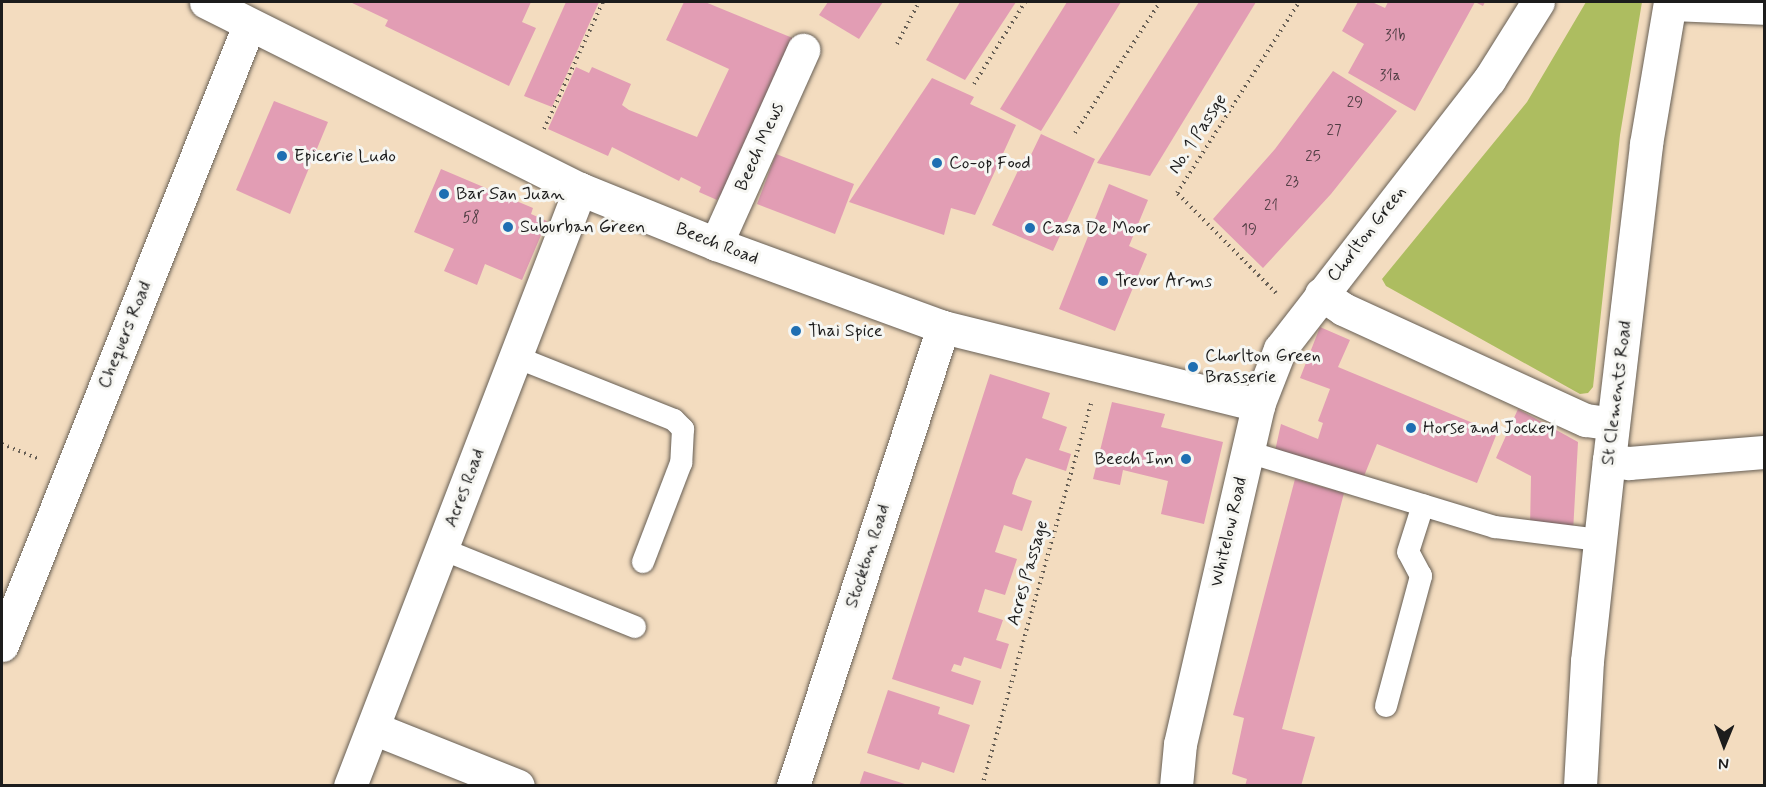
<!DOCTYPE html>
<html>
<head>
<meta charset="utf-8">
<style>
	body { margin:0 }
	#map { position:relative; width:1766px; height:787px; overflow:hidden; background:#f3dcbf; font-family:Mynerve,sans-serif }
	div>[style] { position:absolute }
	.green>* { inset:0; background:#adbd60 }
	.building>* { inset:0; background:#e29db4 }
	.path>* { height:4px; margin-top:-2px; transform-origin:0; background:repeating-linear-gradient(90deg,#675f55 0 1.5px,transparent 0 6px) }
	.roads { filter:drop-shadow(0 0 2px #675f55) drop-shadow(0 0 2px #675f55) }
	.lane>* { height:22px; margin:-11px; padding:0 11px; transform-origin:11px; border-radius:11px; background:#fff }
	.street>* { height:33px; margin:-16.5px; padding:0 16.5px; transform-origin:16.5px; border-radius:16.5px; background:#fff }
	.dots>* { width:16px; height:16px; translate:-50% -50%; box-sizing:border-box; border:3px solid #f6f6f2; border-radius:50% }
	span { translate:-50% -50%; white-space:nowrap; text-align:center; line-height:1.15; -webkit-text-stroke:6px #f6f6f2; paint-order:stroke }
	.number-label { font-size:15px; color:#4e3c42 }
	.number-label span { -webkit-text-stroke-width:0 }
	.street-label { font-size:18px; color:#1c1c1c }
	.poi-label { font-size:18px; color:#1c1c1c }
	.left { translate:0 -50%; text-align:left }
	.right { translate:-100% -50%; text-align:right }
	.frame { position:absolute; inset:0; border:3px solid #1c1c1c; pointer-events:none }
	.north { position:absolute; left:1694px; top:715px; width:60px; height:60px; -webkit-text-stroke:4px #f6f6f2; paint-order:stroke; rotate:181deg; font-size:16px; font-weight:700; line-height:24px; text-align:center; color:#1c1c1c }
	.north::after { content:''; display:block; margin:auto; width:21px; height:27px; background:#1c1c1c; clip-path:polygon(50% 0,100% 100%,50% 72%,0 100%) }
</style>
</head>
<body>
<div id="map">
	<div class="green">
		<i style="clip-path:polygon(1586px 2px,1642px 2px,1620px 135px,1593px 387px,1588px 393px,1580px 394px,1386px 286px,1382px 279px,1527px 102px)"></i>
	</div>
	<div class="building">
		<i style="clip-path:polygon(350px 2px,531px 2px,522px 22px,536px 28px,509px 86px,385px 26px,388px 20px)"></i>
		<i style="clip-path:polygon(566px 2px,599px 2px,552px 107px,524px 96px)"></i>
		<i style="clip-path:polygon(684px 2px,705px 2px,800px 41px,725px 199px,719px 196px,717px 200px,699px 192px,701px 187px,681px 177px,679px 181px,612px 147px,608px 156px,548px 129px,576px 67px,589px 73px,592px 67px,631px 84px,622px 105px,629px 110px,697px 137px,729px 69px,666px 40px)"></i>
		<i style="clip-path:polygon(828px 2px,883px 2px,859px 39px,819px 15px)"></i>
		<i style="clip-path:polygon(960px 2px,1016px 2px,965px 80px,926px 60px)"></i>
		<i style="clip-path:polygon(1067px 2px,1121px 2px,1041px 131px,1000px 109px)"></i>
		<i style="clip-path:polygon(1199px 2px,1256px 2px,1150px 176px,1097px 163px)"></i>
		<i style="clip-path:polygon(1358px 2px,1372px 2px,1385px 8px,1388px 2px,1485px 2px,1483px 6px,1475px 2px,1415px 111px,1348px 73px,1364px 44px,1342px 31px)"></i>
		<i style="clip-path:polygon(1333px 71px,1397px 111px,1331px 194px,1263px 268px,1213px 219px,1275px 149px)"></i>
		<i style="clip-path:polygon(932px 78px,974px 97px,970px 104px,1016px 125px,975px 215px,951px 208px,944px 235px,849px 202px)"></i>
		<i style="clip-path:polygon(274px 101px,328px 122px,290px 214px,236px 190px)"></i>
		<i style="clip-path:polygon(1041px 134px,1095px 159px,1053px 251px,992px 225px,1025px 156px,1029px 159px)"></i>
		<i style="clip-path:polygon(776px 154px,854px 184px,835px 234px,757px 204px)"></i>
		<i style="clip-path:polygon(441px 169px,533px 208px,531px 214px,547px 221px,522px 280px,485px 264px,477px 285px,444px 271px,454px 249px,414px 232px)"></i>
		<i style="clip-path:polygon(1109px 184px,1148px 200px,1129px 246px,1147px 254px,1115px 331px,1059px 309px)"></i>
		<i style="clip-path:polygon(1320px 327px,1350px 340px,1338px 367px,1497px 433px,1477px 483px,1377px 444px,1362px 481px,1275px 451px,1281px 424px,1318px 439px,1323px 423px,1318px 421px,1330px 389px,1300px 378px)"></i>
		<i style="clip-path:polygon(990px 374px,1050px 393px,1042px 418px,1067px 427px,1059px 450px,1071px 454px,1066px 471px,1026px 458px,1016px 481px,1012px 494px,1032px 501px,1022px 531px,1004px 525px,995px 552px,1017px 559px,1005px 595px,985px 589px,978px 612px,1003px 620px,996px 640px,1009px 644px,1001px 669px,964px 657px,961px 666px,954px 664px,951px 671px,981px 681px,973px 705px,892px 679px)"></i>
		<i style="clip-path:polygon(1112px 402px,1165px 414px,1161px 427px,1223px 442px,1204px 524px,1161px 514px,1168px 481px,1123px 470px,1120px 485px,1093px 479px)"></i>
		<i style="clip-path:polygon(1518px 409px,1578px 442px,1573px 532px,1530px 528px,1531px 476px,1496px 458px)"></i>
		<i style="clip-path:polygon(1295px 479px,1344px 493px,1282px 729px,1315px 737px,1301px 786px,1245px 786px,1247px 779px,1232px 774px,1244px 718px,1233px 715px)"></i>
		<i style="clip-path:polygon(888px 690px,940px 707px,938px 714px,970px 725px,954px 773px,922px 762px,919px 770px,867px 753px)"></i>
		<i style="clip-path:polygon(864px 771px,908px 785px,907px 786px,859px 786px)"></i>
	</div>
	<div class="path">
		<i style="left:897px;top:44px;width:47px;rotate:-62.4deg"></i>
		<i style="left:974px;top:84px;width:97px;rotate:-58.1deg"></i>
		<i style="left:544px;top:129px;width:140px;rotate:-65.1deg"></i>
		<i style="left:1075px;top:133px;width:156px;rotate:-57deg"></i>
		<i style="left:1276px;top:293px;width:141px;rotate:-134.7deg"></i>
		<i style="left:1177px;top:193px;width:227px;rotate:-57.4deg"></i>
		<i style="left:2px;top:444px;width:38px;rotate:22deg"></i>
		<i style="left:982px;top:786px;width:398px;rotate:-74.1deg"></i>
	</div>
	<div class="roads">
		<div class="lane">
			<i style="left:516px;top:357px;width:170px;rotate:21.7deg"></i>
			<i style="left:674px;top:420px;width:13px;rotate:45deg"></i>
			<i style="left:683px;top:429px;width:34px;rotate:93deg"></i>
			<i style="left:681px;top:463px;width:106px;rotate:111deg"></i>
			<i style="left:1248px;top:452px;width:258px;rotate:16.9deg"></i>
			<i style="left:1495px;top:527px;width:106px;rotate:7.1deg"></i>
			<i style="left:442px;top:549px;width:208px;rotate:22deg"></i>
			<i style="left:1386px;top:706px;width:135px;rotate:-74.9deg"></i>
			<i style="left:1421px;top:576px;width:27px;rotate:-118deg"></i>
			<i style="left:1408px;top:552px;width:49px;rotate:-72.3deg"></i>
		</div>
		<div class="street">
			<i style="left:206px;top:2px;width:418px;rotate:26.6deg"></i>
			<i style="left:580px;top:189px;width:147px;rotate:22deg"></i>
			<i style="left:716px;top:244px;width:242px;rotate:20.1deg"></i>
			<i style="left:943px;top:327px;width:325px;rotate:13.9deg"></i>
			<i style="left:1670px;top:4px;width:94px;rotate:2.4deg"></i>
			<i style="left:716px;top:244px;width:213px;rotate:-65.8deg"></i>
			<i style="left:1321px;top:294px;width:27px;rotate:34deg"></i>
			<i style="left:1343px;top:309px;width:267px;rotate:24.6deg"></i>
			<i style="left:1586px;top:420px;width:27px;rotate:8deg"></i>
			<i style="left:1609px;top:460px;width:20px;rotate:9deg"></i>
			<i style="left:1629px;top:463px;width:135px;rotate:-4.7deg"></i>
			<i style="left:2px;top:645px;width:667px;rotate:-68.28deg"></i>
			<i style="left:373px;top:728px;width:156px;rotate:21.8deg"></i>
			<i style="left:350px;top:786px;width:640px;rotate:-68.93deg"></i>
			<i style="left:793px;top:786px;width:483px;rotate:-71.9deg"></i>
			<i style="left:1176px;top:786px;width:42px;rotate:-84.6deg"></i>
			<i style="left:1180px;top:744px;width:348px;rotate:-77deg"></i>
			<i style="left:1258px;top:405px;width:60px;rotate:-68.6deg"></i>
			<i style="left:1280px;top:349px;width:341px;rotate:-52.2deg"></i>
			<i style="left:1489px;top:80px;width:92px;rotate:-57.9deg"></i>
			<i style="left:1580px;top:786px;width:125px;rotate:-86.8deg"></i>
			<i style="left:1587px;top:661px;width:202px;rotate:-83.8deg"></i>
			<i style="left:1609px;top:460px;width:318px;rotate:-83.3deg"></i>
			<i style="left:1646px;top:144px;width:144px;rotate:-80.4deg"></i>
		</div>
	</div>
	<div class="dots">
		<i style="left:282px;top:156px;background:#1f6fb2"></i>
		<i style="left:937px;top:163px;background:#1f6fb2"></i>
		<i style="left:444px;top:194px;background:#1f6fb2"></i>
		<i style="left:508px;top:227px;background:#1f6fb2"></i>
		<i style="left:1030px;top:228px;background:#1f6fb2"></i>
		<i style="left:1103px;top:281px;background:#1f6fb2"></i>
		<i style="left:796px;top:331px;background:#1f6fb2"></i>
		<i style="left:1193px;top:367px;background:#1f6fb2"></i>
		<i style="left:1411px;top:428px;background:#1f6fb2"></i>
		<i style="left:1186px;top:459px;background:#1f6fb2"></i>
	</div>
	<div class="number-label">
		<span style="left:1395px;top:37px">31b</span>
		<span style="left:1390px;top:77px">31a</span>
		<span style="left:1355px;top:104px">29</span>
		<span style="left:1334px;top:132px">27</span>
		<span style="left:1313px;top:158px">25</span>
		<span style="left:1292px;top:183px">23</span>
		<span style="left:1271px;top:207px">21</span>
		<span style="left:471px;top:219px">58</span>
		<span style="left:1249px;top:231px">19</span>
	</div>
	<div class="street-label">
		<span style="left:1198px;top:134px;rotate:-57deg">No. 1 Passge</span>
		<span style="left:760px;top:147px;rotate:-66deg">Beech Mews</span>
		<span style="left:1367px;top:234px;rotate:-52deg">Chorlton Green</span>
		<span style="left:717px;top:244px;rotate:21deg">Beech Road</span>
		<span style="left:125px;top:335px;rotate:-68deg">Chequers Road</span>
		<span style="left:1617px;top:393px;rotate:-83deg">St Clements Road</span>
		<span style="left:465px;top:488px;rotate:-69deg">Acres Road</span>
		<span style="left:1229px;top:532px;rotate:-77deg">Whitelow Road</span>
		<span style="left:868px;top:556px;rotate:-72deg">Stockton Road</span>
		<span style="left:1028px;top:573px;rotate:-74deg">Acres Passage</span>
	</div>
	<div class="poi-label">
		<span class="left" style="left:294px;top:156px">Epicerie Ludo</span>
		<span class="left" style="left:949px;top:163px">Co-op Food</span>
		<span class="left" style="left:456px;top:194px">Bar San Juan</span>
		<span class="left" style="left:520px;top:227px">Suburban Green</span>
		<span class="left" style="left:1042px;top:228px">Casa De Moor</span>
		<span class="left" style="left:1115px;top:281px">Trevor Arms</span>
		<span class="left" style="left:808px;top:331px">Thai Spice</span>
		<span class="left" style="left:1205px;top:367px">Chorlton Green<br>Brasserie</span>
		<span class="left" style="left:1423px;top:428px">Horse and Jockey</span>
		<span class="right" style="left:1174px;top:459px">Beech Inn</span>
	</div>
	<div class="frame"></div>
	<div class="north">N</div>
</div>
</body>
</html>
